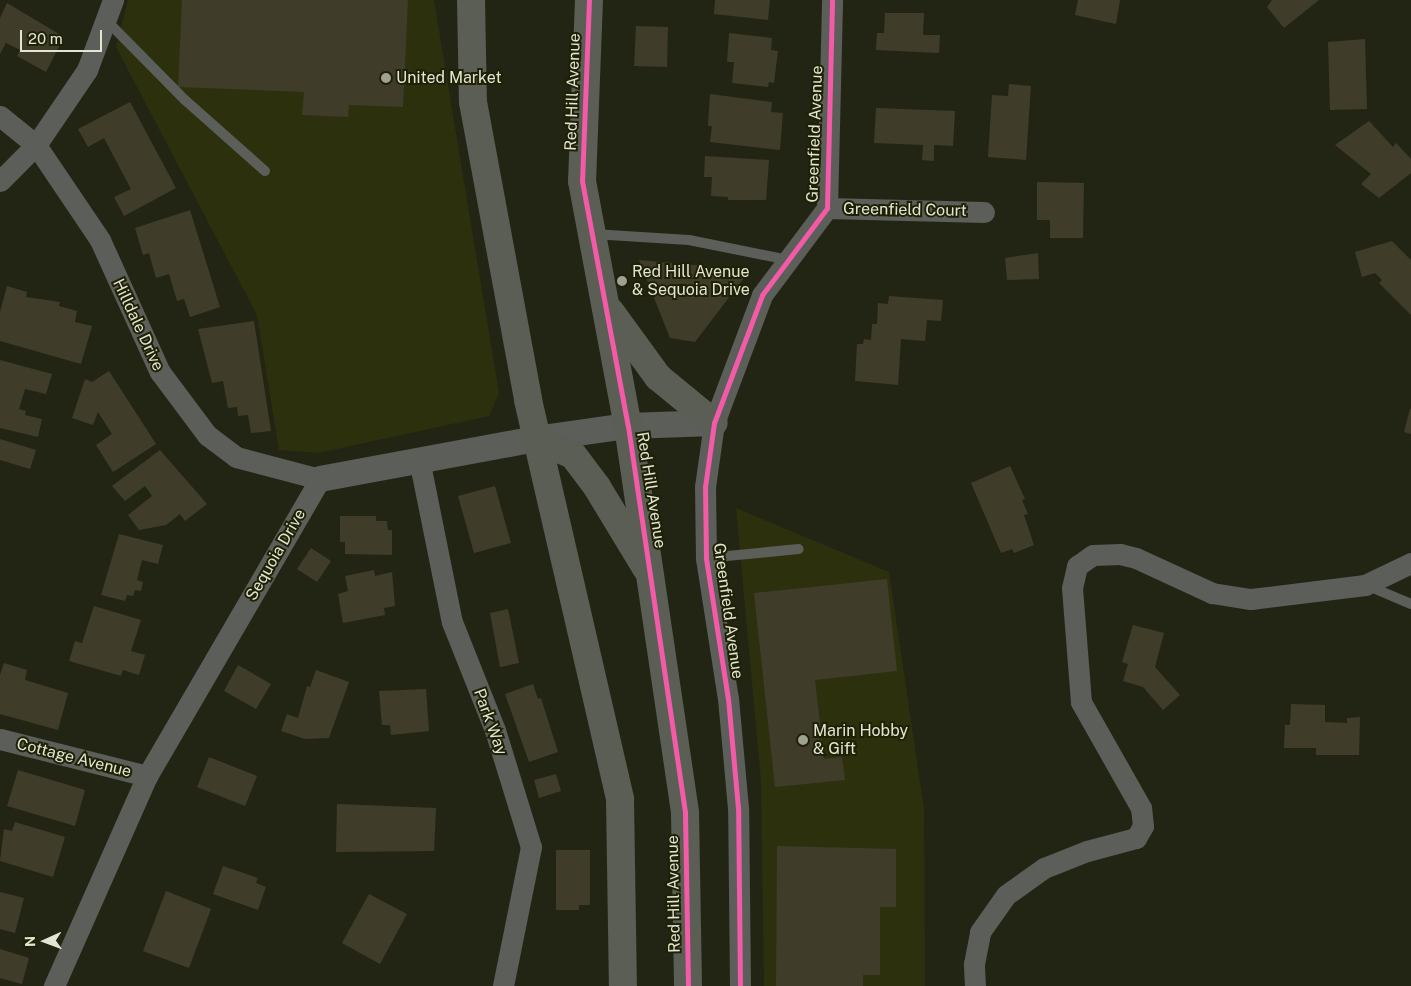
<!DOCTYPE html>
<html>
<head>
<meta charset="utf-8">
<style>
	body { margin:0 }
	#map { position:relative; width:1411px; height:986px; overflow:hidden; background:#232514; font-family:"Public Sans",sans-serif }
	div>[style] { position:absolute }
	.built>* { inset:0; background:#2d300d }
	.building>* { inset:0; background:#403c2a }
	.service>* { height:10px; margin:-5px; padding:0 5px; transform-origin:5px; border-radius:5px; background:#5b5e59 }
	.minor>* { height:21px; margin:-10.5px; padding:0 10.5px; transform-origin:10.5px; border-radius:10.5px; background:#5b5e59 }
	.tertiary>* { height:26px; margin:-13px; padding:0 13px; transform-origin:13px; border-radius:13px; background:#5b5e59 }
	.primary>* { height:28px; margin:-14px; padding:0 14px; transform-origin:14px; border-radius:14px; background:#5a5e54 }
	.cycleway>* { height:5px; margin:-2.5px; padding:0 2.5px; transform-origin:2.5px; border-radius:2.5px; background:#f35aa7 }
	.dots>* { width:14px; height:14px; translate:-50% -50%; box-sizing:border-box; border:2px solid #1f2105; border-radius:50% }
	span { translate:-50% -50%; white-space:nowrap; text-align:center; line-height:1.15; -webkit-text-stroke:4px #1f2105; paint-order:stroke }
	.poi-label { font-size:16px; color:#e3e5d4 }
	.left { translate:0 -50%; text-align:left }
	.street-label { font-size:16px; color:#e3e5d4 }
	.north { position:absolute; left:20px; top:916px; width:50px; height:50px; -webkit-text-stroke:4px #1f2105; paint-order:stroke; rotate:268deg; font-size:14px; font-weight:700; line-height:20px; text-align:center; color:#e3e5d4 }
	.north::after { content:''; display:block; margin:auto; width:18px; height:22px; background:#e3e5d4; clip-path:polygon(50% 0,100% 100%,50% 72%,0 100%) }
	.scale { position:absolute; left:20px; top:30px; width:82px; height:22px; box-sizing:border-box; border:2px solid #e3e5d4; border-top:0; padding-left:6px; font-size:15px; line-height:18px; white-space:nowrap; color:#e3e5d4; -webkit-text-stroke:4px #1f2105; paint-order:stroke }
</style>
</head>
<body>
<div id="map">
	<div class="built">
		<i style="clip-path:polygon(128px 0,434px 0,499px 393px,489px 416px,318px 453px,279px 450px,257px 315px,116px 47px)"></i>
		<i style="clip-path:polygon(736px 508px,889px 572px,924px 809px,925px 986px,764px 986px,761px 781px)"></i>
	</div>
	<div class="building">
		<i style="clip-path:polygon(182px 0,408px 0,403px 107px,349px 105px,348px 117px,302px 115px,304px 92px,178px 87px)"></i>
		<i style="clip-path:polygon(715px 0,770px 0,768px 20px,714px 14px)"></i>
		<i style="clip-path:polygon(1078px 0,1120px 0,1116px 24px,1075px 15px)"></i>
		<i style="clip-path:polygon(1272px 0,1319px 0,1284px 28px,1267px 7px)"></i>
		<i style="clip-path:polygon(7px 3px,64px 37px,46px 72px,17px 56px,20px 50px,6px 43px,0 54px,0 18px)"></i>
		<i style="clip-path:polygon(885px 13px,924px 13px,923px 35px,940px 35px,939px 53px,876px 50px,877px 33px,884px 33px)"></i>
		<i style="clip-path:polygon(636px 26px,668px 27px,667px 67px,634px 66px)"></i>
		<i style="clip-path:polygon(729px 33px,772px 38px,771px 50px,778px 51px,774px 83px,769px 82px,768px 87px,732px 83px,734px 62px,727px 62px)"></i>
		<i style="clip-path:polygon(1365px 39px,1367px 109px,1330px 110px,1328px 42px)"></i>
		<i style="clip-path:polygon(1009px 84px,1031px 86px,1026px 160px,988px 157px,992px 95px,1008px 96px)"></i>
		<i style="clip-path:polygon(710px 94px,772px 102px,771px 112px,783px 113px,780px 150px,710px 142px,712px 126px,708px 126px)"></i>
		<i style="clip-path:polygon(130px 102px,176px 188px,124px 216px,114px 197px,131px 189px,104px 138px,88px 147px,78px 129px)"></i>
		<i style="clip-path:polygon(876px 108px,955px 111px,953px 146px,934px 145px,934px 161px,922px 160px,923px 145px,874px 143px)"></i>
		<i style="clip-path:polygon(1369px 121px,1393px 147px,1396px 143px,1411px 159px,1411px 173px,1379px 198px,1361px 184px,1371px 174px,1335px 145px)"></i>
		<i style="clip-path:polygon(705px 156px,769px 160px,766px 200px,728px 200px,728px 197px,711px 196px,712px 177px,704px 177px)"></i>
		<i style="clip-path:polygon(1037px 182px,1084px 183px,1083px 238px,1050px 238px,1050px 220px,1037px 220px)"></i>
		<i style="clip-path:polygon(190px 210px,220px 307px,190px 317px,184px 299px,177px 301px,169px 274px,156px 278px,149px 253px,143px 255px,135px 228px)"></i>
		<i style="clip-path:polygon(1392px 241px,1411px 260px,1411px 315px,1379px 283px,1382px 280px,1375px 273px,1362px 277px,1355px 252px)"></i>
		<i style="clip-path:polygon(1038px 253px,1039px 279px,1007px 280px,1005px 258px)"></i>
		<i style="clip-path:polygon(639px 260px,750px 270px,695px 342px,670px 338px)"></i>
		<i style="clip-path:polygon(7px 286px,27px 292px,26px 297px,60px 302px,59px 306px,77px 311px,75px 322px,92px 326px,81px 364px,0 341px,0 312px)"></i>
		<i style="clip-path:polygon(889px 296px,943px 300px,941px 321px,927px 320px,925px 341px,901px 339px,898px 385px,855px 381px,857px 344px,863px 344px,864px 339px,871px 340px,872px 324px,877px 324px,878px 303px,888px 304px)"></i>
		<i style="clip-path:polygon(254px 321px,271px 431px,251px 433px,248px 415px,238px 416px,237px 407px,228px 408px,223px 381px,212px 383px,198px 329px)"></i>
		<i style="clip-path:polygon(0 360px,52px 374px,46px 394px,25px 389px,19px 409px,26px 411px,25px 415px,42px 419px,38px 437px,0 428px)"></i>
		<i style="clip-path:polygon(109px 371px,156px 444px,113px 472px,96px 445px,112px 434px,98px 412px,93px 425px,72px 418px,85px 379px,92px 382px)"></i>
		<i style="clip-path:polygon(1410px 409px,1411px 409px,1411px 434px,1404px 432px)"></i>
		<i style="clip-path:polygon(0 439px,36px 450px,30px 469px,0 460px)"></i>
		<i style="clip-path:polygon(160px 450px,207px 504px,185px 521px,180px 514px,166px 525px,139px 530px,128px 515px,152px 496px,145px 486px,125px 501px,112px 486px)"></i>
		<i style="clip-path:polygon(1010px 466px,1025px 499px,1022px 500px,1028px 514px,1024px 515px,1034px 545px,1014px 553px,1012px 549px,1001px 553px,971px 483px)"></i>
		<i style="clip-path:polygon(495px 486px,511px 543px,474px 553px,458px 496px)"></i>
		<i style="clip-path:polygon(340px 516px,376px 516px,376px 521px,387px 521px,388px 530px,392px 530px,392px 555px,345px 554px,345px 542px,340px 542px)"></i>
		<i style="clip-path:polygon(119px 534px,163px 545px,158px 564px,142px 560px,137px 580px,143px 582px,141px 591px,135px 590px,133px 596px,127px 595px,125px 601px,101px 595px)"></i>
		<i style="clip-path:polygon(311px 548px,331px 561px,317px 582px,297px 569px)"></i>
		<i style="clip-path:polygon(374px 570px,375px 576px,392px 572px,395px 606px,384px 608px,385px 615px,343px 623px,338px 594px,348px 591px,345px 576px)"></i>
		<i style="clip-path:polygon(887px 579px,897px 671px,815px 680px,824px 759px,842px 757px,845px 780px,775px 787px,754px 593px)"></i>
		<i style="clip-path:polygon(94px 606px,141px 620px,131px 651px,145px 655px,139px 675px,123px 670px,121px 676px,69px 661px,75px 641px,82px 643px)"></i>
		<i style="clip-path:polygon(508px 609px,519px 663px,500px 667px,490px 613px)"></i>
		<i style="clip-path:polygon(1133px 625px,1164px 633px,1155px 667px,1180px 695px,1163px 710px,1143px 687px,1123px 681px,1128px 664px,1122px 662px)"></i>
		<i style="clip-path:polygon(4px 663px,27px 670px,25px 680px,68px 693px,58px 730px,0 714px,0 675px)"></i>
		<i style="clip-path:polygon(238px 665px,271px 684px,256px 709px,224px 691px)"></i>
		<i style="clip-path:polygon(316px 670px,349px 682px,329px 738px,305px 739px,281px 731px,287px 714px,298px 718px,307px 686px,310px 687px)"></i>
		<i style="clip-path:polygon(533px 684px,538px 699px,541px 698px,558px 752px,529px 762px,505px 694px)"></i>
		<i style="clip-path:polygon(426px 689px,429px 731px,391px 735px,390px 725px,382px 725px,379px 691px)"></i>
		<i style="clip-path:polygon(1291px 704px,1325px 705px,1325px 722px,1347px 723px,1347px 718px,1360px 717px,1359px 755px,1316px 755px,1316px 748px,1284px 748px,1285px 725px,1290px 725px)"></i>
		<i style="clip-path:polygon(209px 757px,257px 776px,245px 806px,197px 787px)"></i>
		<i style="clip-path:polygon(18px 770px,85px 790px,75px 826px,7px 806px)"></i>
		<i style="clip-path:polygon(556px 774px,561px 791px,539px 798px,534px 780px)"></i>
		<i style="clip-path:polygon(337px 804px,436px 808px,434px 851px,336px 852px)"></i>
		<i style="clip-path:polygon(15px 822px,65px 837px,53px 877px,0 861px,4px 829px,12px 831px)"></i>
		<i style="clip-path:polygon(777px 846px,896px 849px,896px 907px,880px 907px,880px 975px,863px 975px,863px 986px,776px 986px)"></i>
		<i style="clip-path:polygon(556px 850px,590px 850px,590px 905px,579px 905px,579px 910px,556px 910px)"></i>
		<i style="clip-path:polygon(223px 866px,258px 878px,256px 883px,266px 887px,258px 910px,213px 894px)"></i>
		<i style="clip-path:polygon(166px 891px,211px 909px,189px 968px,143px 951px)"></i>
		<i style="clip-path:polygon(0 892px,24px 898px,15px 933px,0 929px)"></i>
		<i style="clip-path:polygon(369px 894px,407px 914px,380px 964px,342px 943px)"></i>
		<i style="clip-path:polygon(0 949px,29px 958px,22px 984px,0 978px)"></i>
	</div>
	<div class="service">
		<i style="left:106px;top:20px;width:112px;rotate:45.4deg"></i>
		<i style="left:185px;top:100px;width:107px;rotate:41.6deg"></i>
		<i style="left:593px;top:234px;width:96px;rotate:3.6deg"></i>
		<i style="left:689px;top:240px;width:101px;rotate:11.4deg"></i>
		<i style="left:706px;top:558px;width:93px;rotate:-5.5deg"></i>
		<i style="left:1366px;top:585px;width:49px;rotate:22.9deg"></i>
	</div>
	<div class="minor">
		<i style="left:0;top:116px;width:46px;rotate:38.9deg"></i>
		<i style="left:36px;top:145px;width:115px;rotate:56deg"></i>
		<i style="left:100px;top:240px;width:145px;rotate:65.6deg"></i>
		<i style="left:160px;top:372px;width:79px;rotate:53.3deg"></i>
		<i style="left:207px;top:435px;width:36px;rotate:37deg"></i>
		<i style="left:236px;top:457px;width:87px;rotate:14.7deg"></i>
		<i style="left:320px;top:479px;width:344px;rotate:120.2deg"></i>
		<i style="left:147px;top:776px;width:230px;rotate:113.9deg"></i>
		<i style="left:0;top:181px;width:51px;rotate:-45deg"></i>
		<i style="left:36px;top:145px;width:91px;rotate:-55.8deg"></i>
		<i style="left:87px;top:70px;width:75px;rotate:-69.6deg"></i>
		<i style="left:827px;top:208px;width:157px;rotate:1.5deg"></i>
		<i style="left:419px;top:459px;width:166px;rotate:78.6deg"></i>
		<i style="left:452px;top:622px;width:116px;rotate:68.3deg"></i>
		<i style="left:495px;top:730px;width:122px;rotate:72.9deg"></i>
		<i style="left:531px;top:847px;width:142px;rotate:101.4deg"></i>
		<i style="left:0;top:739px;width:152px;rotate:14.1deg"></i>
		<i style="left:740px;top:986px;width:178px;rotate:-90.6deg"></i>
		<i style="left:738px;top:808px;width:109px;rotate:-95.2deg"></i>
		<i style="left:728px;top:699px;width:143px;rotate:-98.9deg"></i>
		<i style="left:706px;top:558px;width:71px;rotate:-90.8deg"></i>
		<i style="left:705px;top:487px;width:65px;rotate:-82deg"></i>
		<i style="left:714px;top:423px;width:137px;rotate:-69.4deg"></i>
		<i style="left:762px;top:295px;width:109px;rotate:-53.2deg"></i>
		<i style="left:827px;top:208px;width:208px;rotate:-88.6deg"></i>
		<i style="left:975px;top:986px;width:22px;rotate:-93deg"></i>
		<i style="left:974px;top:964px;width:33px;rotate:-79deg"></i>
		<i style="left:980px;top:932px;width:45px;rotate:-54.9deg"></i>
		<i style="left:1006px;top:895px;width:47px;rotate:-35.4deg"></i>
		<i style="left:1044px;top:868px;width:46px;rotate:-21.6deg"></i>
		<i style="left:1087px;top:851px;width:51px;rotate:-14.9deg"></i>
		<i style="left:1136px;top:838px;width:14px;rotate:-60deg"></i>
		<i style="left:1143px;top:826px;width:18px;rotate:-96deg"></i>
		<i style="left:1141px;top:808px;width:122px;rotate:-119.5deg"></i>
		<i style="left:1081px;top:702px;width:114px;rotate:-94.5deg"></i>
		<i style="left:1072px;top:588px;width:23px;rotate:-77deg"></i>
		<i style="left:1077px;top:566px;width:19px;rotate:-35deg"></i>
		<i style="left:1093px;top:555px;width:27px;rotate:-2deg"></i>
		<i style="left:1120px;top:554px;width:16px;rotate:14deg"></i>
		<i style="left:1136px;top:558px;width:84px;rotate:24.7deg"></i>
		<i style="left:1212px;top:593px;width:39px;rotate:9deg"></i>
		<i style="left:1251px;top:599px;width:115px;rotate:-7deg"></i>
		<i style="left:1365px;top:585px;width:51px;rotate:-25.6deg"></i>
	</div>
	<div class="tertiary">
		<i style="left:320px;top:479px;width:219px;rotate:-10.5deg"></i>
		<i style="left:535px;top:439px;width:94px;rotate:-8deg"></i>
		<i style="left:628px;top:426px;width:86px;rotate:-2deg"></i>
	</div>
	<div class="primary">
		<i style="left:471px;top:0;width:102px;rotate:88.9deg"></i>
		<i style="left:473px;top:102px;width:303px;rotate:79.5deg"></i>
		<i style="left:528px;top:400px;width:410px;rotate:77deg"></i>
		<i style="left:620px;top:800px;width:186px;rotate:89.1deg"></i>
		<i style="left:589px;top:0;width:181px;rotate:92.2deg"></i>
		<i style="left:582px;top:181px;width:249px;rotate:79.4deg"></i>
		<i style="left:628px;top:426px;width:391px;rotate:81.6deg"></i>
		<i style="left:685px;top:813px;width:173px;rotate:89deg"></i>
		<i style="left:610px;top:311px;width:82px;rotate:54deg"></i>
		<i style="left:658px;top:377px;width:72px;rotate:39.4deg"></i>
		<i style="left:535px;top:439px;width:41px;rotate:22.8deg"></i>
		<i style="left:573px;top:455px;width:40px;rotate:53deg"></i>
		<i style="left:597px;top:487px;width:95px;rotate:58.8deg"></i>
	</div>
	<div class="cycleway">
		<i style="left:589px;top:0;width:181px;rotate:92.2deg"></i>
		<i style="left:582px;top:181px;width:249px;rotate:79.4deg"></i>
		<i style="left:628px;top:426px;width:391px;rotate:81.6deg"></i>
		<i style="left:685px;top:813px;width:173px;rotate:89deg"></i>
		<i style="left:740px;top:986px;width:178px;rotate:-90.6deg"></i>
		<i style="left:738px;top:808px;width:109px;rotate:-95.2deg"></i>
		<i style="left:728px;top:699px;width:143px;rotate:-98.9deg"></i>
		<i style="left:706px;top:558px;width:71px;rotate:-90.8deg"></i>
		<i style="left:705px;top:487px;width:65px;rotate:-82deg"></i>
		<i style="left:714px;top:423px;width:137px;rotate:-69.4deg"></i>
		<i style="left:762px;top:295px;width:109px;rotate:-53.2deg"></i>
		<i style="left:827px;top:208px;width:208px;rotate:-88.6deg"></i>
	</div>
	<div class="dots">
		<i style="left:386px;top:78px;background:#a0a291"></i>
		<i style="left:622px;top:281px;background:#a0a291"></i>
		<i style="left:803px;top:740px;background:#a0a291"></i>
	</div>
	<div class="poi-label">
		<span class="left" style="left:396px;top:78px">United Market</span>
		<span class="left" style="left:632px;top:281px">Red Hill Avenue<br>&amp; Sequoia Drive</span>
		<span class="left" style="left:813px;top:740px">Marin Hobby<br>&amp; Gift</span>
	</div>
	<div class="street-label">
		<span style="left:573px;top:92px;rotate:-88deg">Red Hill Avenue</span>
		<span style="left:815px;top:134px;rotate:-88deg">Greenfield Avenue</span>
		<span style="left:905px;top:210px;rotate:1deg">Greenfield Court</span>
		<span style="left:138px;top:325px;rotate:65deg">Hilldale Drive</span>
		<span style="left:651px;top:490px;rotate:81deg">Red Hill Avenue</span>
		<span style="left:276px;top:555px;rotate:-60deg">Sequoia Drive</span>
		<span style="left:728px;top:611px;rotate:82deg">Greenfield Avenue</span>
		<span style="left:490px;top:722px;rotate:70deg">Park Way</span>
		<span style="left:74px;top:758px;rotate:14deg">Cottage Avenue</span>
		<span style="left:674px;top:894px;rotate:-91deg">Red Hill Avenue</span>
	</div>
	<div class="north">N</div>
	<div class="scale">20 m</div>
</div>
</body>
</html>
